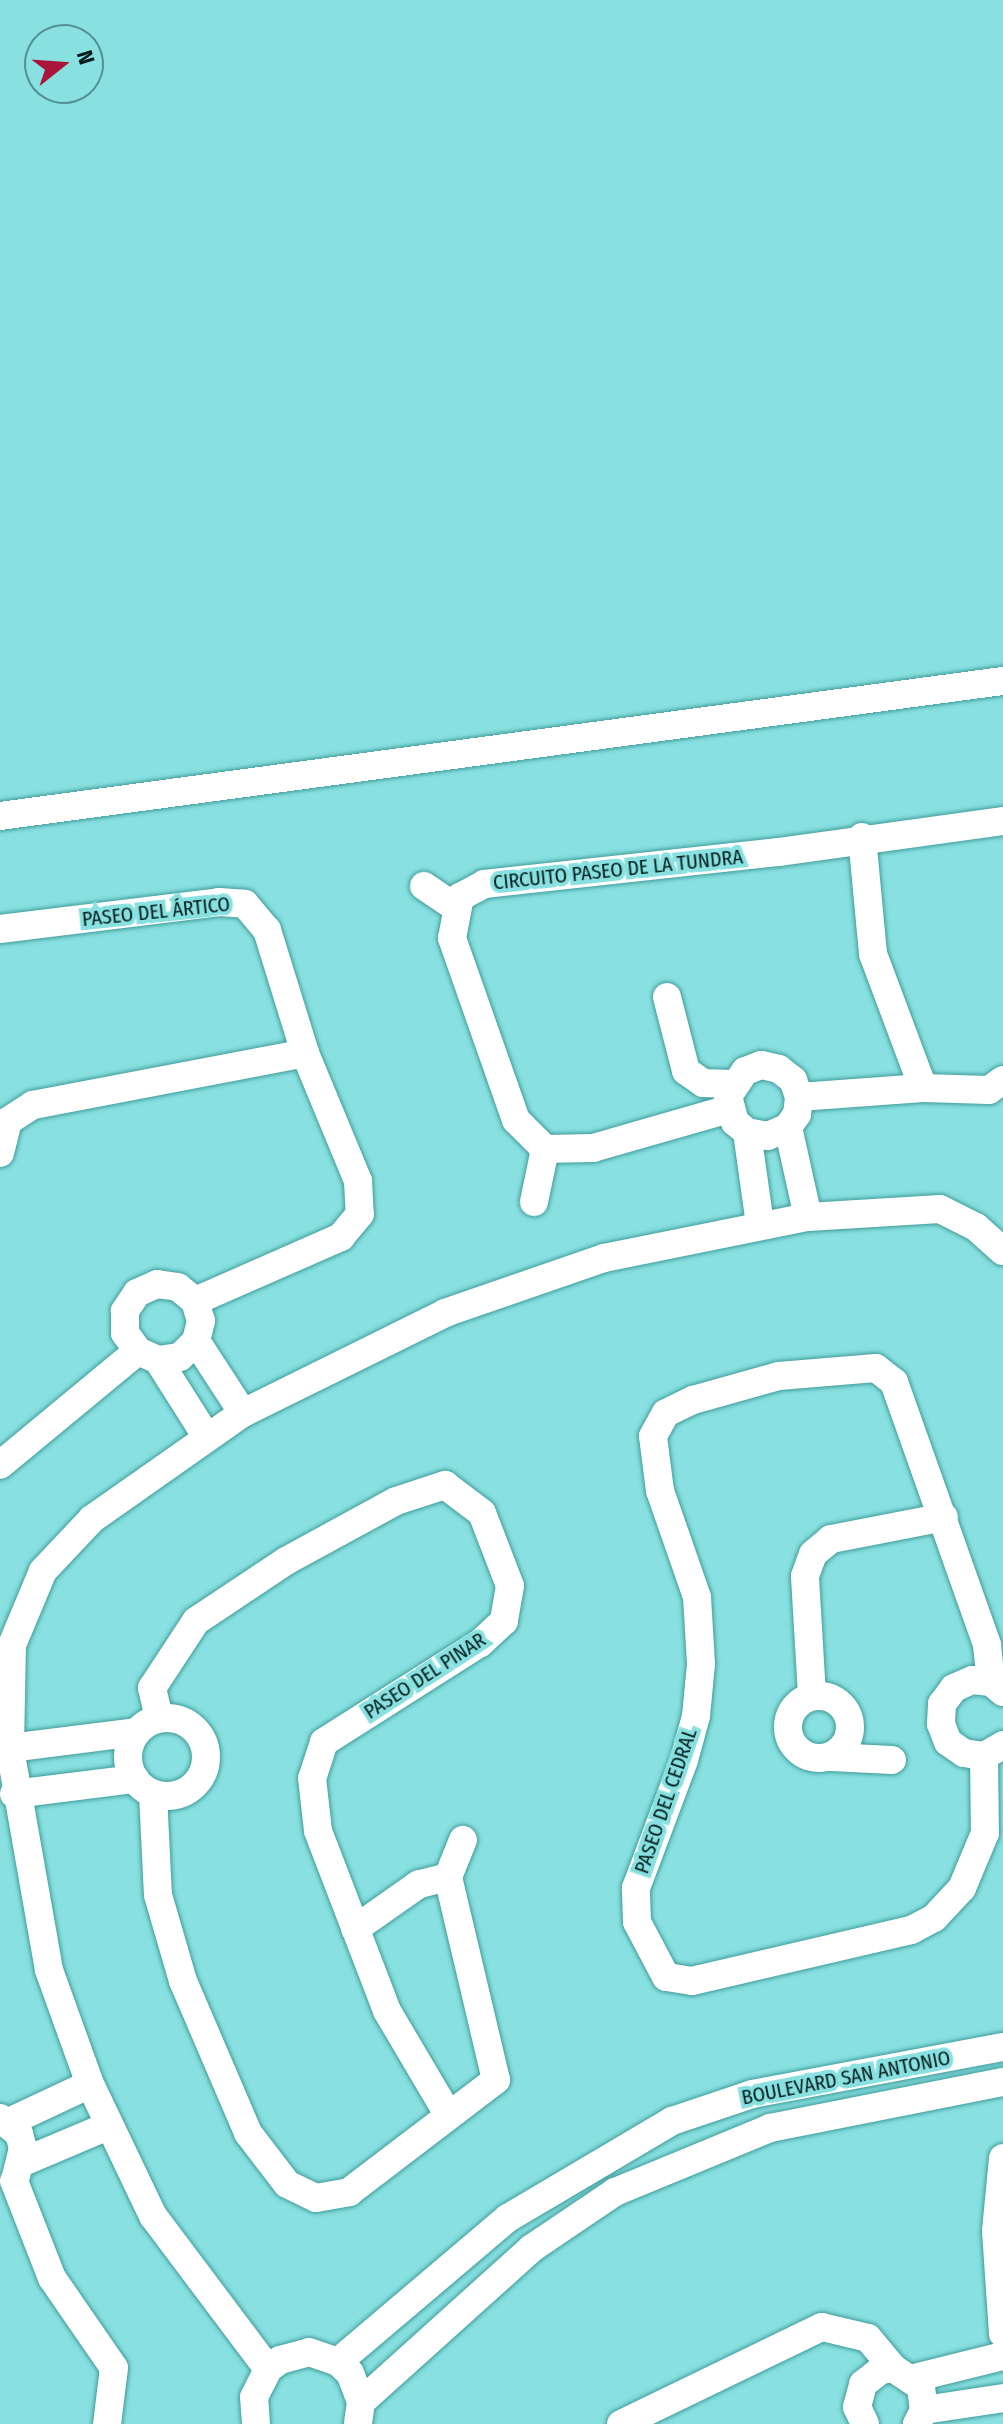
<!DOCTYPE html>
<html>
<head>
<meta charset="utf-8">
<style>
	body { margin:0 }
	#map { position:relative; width:1003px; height:2424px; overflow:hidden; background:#88e1e0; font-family:"Fira Sans Condensed",sans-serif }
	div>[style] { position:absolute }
	.roads { filter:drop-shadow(0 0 2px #419c9c) drop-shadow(0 0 2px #419c9c) }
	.minor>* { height:28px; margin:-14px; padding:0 14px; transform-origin:14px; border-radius:14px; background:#fff }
	.minor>.ring { margin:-14px; padding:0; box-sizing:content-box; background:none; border:28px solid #fff; border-radius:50% }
	span { translate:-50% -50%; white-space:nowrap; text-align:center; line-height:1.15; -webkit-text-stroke:8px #88e1e0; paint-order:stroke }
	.street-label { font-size:20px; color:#001c1c }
	.north { position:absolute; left:24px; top:24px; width:80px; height:80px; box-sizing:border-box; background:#88e1e0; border:2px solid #529292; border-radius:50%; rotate:73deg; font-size:22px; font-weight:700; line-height:32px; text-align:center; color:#001c1c }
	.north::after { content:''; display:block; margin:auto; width:28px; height:36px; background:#ab153b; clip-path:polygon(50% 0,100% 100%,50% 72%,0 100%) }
</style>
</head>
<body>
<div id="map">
	<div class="roads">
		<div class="minor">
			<i style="left:0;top:816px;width:1012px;rotate:-7.67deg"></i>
			<i style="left:862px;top:837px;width:118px;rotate:84.6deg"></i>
			<i style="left:873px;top:954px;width:143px;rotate:69.5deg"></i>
			<i style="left:424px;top:886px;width:37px;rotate:34deg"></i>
			<i style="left:0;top:929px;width:221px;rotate:-7deg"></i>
			<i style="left:219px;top:902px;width:26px;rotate:4deg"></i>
			<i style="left:245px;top:904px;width:34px;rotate:50deg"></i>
			<i style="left:267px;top:930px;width:129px;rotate:72.8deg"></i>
			<i style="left:305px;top:1053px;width:139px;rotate:67.5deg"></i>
			<i style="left:358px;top:1181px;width:33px;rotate:87deg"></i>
			<i style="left:360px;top:1214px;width:30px;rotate:130deg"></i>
			<i style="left:341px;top:1237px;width:159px;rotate:156.3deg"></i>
			<i style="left:667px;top:997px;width:76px;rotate:75.6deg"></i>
			<i style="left:686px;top:1071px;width:21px;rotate:35deg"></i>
			<i style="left:703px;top:1083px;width:29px;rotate:2deg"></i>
			<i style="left:799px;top:1097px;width:124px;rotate:-4.2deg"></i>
			<i style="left:923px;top:1088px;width:66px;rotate:1.7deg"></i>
			<i style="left:989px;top:1090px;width:17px;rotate:-36deg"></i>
			<i style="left:729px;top:1109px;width:141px;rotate:164deg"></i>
			<i style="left:593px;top:1148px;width:48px;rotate:178.8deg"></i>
			<i style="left:545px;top:1149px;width:41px;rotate:-135deg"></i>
			<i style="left:516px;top:1120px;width:193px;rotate:-109.4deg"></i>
			<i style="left:452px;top:938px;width:42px;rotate:-79deg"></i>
			<i style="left:460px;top:897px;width:27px;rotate:-28deg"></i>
			<i style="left:484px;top:884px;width:297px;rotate:-6.2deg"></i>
			<i style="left:779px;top:852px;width:226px;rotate:-7.9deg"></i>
			<i style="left:788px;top:1127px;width:92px;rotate:77.5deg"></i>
			<i style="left:747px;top:1132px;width:21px;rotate:11deg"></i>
			<i style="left:768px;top:1136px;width:22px;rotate:-24deg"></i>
			<i style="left:788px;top:1127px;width:16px;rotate:-55deg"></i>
			<i style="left:797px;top:1114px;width:17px;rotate:-83deg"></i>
			<i style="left:799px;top:1097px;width:18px;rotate:-109deg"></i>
			<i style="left:793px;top:1080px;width:18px;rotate:-142deg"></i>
			<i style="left:779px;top:1069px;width:18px;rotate:-167deg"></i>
			<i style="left:761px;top:1065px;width:17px;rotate:159deg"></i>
			<i style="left:745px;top:1071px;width:30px;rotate:124deg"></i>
			<i style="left:728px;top:1096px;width:27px;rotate:75deg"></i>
			<i style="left:735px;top:1122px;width:16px;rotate:40deg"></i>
			<i style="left:747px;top:1132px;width:94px;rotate:82deg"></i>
			<i style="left:0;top:1153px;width:33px;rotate:-76deg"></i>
			<i style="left:8px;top:1121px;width:30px;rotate:-33deg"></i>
			<i style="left:33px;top:1105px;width:277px;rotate:-10.8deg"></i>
			<i style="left:534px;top:1202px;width:54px;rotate:-78.3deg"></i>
			<i style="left:196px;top:1341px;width:86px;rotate:56.9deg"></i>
			<i style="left:158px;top:1360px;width:22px;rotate:-8deg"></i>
			<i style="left:180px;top:1357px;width:23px;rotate:-45deg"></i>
			<i style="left:196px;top:1341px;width:21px;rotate:-76deg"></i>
			<i style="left:201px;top:1321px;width:21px;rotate:-107deg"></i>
			<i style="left:195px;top:1301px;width:22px;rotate:-141deg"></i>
			<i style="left:178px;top:1287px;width:21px;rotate:-172deg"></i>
			<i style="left:157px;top:1284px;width:22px;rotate:156deg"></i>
			<i style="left:137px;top:1293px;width:22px;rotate:124deg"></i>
			<i style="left:125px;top:1311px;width:22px;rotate:90deg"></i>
			<i style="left:125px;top:1333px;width:22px;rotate:54deg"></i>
			<i style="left:138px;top:1351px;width:22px;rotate:24deg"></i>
			<i style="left:158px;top:1360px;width:90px;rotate:57.7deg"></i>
			<i style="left:0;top:1465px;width:179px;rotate:-39.6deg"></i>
			<i style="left:1003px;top:1692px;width:16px;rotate:-140deg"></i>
			<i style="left:991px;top:1682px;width:19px;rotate:-174deg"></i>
			<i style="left:972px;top:1680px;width:20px;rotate:156deg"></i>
			<i style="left:954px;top:1688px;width:20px;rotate:127deg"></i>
			<i style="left:942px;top:1704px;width:20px;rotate:93deg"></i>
			<i style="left:941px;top:1724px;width:19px;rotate:69deg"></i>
			<i style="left:948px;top:1742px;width:19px;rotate:35deg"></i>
			<i style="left:964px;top:1753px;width:20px;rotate:9deg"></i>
			<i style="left:984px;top:1756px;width:22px;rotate:-30deg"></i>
			<i style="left:812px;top:1695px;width:119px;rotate:-93.4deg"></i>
			<i style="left:805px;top:1576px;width:23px;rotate:-70deg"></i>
			<i style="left:813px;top:1554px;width:23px;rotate:-40deg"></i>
			<i style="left:831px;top:1539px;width:115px;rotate:-11deg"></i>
			<i class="ring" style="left:788px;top:1696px;width:34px;height:34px"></i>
			<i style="left:159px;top:1718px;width:31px;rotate:-103deg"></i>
			<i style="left:152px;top:1688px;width:80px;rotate:-56.7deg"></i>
			<i style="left:196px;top:1621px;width:108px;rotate:-33.7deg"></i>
			<i style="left:286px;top:1561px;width:125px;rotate:-28.6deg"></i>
			<i style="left:396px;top:1501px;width:52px;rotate:-18.1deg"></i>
			<i style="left:445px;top:1485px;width:46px;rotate:37.1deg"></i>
			<i style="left:482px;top:1513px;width:78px;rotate:69deg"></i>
			<i style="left:510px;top:1586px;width:36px;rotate:100deg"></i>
			<i style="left:504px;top:1621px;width:33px;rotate:137deg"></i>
			<i style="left:480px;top:1643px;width:185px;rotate:147.6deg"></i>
			<i style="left:324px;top:1742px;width:38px;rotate:108deg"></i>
			<i style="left:312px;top:1778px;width:53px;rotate:83.5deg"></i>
			<i style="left:318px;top:1831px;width:193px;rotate:69deg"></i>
			<i style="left:387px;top:2011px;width:120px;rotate:59.4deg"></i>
			<i class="ring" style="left:128px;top:1718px;width:50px;height:50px"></i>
			<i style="left:10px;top:1748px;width:127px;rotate:-7.2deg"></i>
			<i style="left:984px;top:1756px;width:77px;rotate:89.3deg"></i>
			<i style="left:985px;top:1833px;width:60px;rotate:112.7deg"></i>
			<i style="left:962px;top:1888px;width:41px;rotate:133deg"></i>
			<i style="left:934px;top:1918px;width:26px;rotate:152deg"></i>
			<i style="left:911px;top:1930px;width:225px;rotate:166.9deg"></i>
			<i style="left:692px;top:1981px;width:26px;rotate:-171deg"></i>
			<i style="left:666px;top:1977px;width:62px;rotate:-117.8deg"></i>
			<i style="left:637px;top:1922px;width:34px;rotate:-92deg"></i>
			<i style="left:636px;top:1888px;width:137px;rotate:-69.4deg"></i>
			<i style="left:684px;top:1760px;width:46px;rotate:-74.7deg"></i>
			<i style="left:696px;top:1716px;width:52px;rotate:-84.5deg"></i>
			<i style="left:701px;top:1664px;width:67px;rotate:-93.4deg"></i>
			<i style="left:697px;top:1597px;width:112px;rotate:-109.2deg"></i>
			<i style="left:660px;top:1491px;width:55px;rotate:-97.3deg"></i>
			<i style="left:653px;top:1436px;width:26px;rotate:-61deg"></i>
			<i style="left:666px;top:1413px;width:30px;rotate:-26deg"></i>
			<i style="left:693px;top:1400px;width:89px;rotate:-15.6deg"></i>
			<i style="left:779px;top:1376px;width:97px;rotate:-4.7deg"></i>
			<i style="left:876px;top:1368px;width:23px;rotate:38deg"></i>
			<i style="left:894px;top:1382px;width:279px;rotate:70.5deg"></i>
			<i style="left:987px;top:1645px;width:37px;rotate:84deg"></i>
			<i style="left:831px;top:1757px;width:61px;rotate:2.8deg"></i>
			<i style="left:14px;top:1794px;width:122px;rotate:-7.1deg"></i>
			<i style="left:153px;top:1794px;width:101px;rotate:87.2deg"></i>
			<i style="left:158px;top:1895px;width:90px;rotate:73.8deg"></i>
			<i style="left:183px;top:1981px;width:165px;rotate:66.8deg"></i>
			<i style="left:248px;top:2133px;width:64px;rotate:52.6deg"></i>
			<i style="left:287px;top:2184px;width:32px;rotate:26deg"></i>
			<i style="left:316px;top:2198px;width:34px;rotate:-10deg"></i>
			<i style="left:349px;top:2192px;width:185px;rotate:-37.3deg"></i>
			<i style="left:496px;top:2080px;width:209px;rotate:-103.3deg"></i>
			<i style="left:448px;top:1877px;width:30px;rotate:166deg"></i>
			<i style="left:419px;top:1884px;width:78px;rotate:144.9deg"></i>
			<i style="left:448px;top:1877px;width:40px;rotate:-68deg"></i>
			<i style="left:0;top:2118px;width:25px;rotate:40deg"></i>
			<i style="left:19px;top:2134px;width:15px;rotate:74deg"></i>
			<i style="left:23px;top:2148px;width:30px;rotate:104deg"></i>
			<i style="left:9px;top:2122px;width:89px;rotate:-25.1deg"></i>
			<i style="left:1003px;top:2158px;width:73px;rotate:95.5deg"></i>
			<i style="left:996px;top:2231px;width:103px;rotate:86.1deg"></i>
			<i style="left:23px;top:2162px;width:92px;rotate:-23deg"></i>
			<i style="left:14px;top:2181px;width:104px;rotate:68.6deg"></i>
			<i style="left:52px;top:2278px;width:109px;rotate:55.4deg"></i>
			<i style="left:114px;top:2368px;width:56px;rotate:97.1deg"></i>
			<i style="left:338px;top:2362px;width:223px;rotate:-40.3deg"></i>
			<i style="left:508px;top:2218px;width:191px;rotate:-30.6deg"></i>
			<i style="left:672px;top:2121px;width:84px;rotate:-18.6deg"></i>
			<i style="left:752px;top:2094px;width:255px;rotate:-10.6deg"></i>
			<i style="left:268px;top:2369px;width:191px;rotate:-126.9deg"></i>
			<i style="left:153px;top:2216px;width:146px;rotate:-115.5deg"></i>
			<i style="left:90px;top:2084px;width:121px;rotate:-109.8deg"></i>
			<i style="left:49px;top:1970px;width:225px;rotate:-100deg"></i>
			<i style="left:10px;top:1748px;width:103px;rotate:-88.9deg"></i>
			<i style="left:12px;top:1645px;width:80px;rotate:-67.3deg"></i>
			<i style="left:43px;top:1571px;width:71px;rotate:-46.7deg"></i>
			<i style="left:92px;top:1519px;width:184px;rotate:-35.1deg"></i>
			<i style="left:243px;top:1413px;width:225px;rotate:-26.3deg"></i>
			<i style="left:445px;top:1313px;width:168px;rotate:-19.1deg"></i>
			<i style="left:604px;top:1258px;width:208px;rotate:-11.4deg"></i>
			<i style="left:808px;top:1217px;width:132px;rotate:-3.5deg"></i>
			<i style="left:940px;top:1209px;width:40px;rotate:26.6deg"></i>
			<i style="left:976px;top:1227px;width:36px;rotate:42deg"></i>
			<i style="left:914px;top:2378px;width:92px;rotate:-13.9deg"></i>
			<i style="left:361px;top:2402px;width:230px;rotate:-42deg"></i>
			<i style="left:532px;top:2248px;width:100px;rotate:-34deg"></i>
			<i style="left:615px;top:2192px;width:168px;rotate:-22.4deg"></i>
			<i style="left:770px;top:2128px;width:237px;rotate:-11.2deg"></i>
			<i style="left:924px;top:2410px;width:80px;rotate:-8.6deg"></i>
			<i style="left:256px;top:2424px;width:27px;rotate:-94deg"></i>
			<i style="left:254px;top:2397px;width:31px;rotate:-63deg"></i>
			<i style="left:268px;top:2369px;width:15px;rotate:-37deg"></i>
			<i style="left:280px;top:2360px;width:30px;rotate:-15deg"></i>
			<i style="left:309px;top:2352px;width:31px;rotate:19deg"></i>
			<i style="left:338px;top:2362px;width:16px;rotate:43deg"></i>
			<i style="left:350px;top:2373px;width:31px;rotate:69deg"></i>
			<i style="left:361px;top:2402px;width:22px;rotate:98deg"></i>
			<i style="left:621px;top:2424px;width:223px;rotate:-25.8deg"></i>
			<i style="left:822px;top:2327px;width:47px;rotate:13.4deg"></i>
			<i style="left:868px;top:2338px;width:39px;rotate:50deg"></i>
			<i style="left:865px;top:2424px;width:19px;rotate:-115deg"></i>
			<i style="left:857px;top:2407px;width:24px;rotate:-75deg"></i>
			<i style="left:863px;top:2384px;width:23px;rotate:-38deg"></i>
			<i style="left:881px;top:2370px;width:12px;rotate:-9deg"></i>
			<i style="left:893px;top:2368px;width:34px;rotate:34deg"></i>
			<i style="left:921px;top:2387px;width:23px;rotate:83deg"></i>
			<i style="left:924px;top:2410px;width:16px;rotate:117deg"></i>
		</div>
	</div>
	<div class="street-label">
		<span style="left:618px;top:870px;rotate:-6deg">CIRCUITO PASEO DE LA TUNDRA</span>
		<span style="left:156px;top:912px;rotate:-6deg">PASEO DEL ÁRTICO</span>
		<span style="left:425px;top:1676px;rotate:-33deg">PASEO DEL PINAR</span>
		<span style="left:666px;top:1801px;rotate:-71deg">PASEO DEL CEDRAL</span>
		<span style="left:846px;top:2078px;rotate:-11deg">BOULEVARD SAN ANTONIO</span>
	</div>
	<div class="north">N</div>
</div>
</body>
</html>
